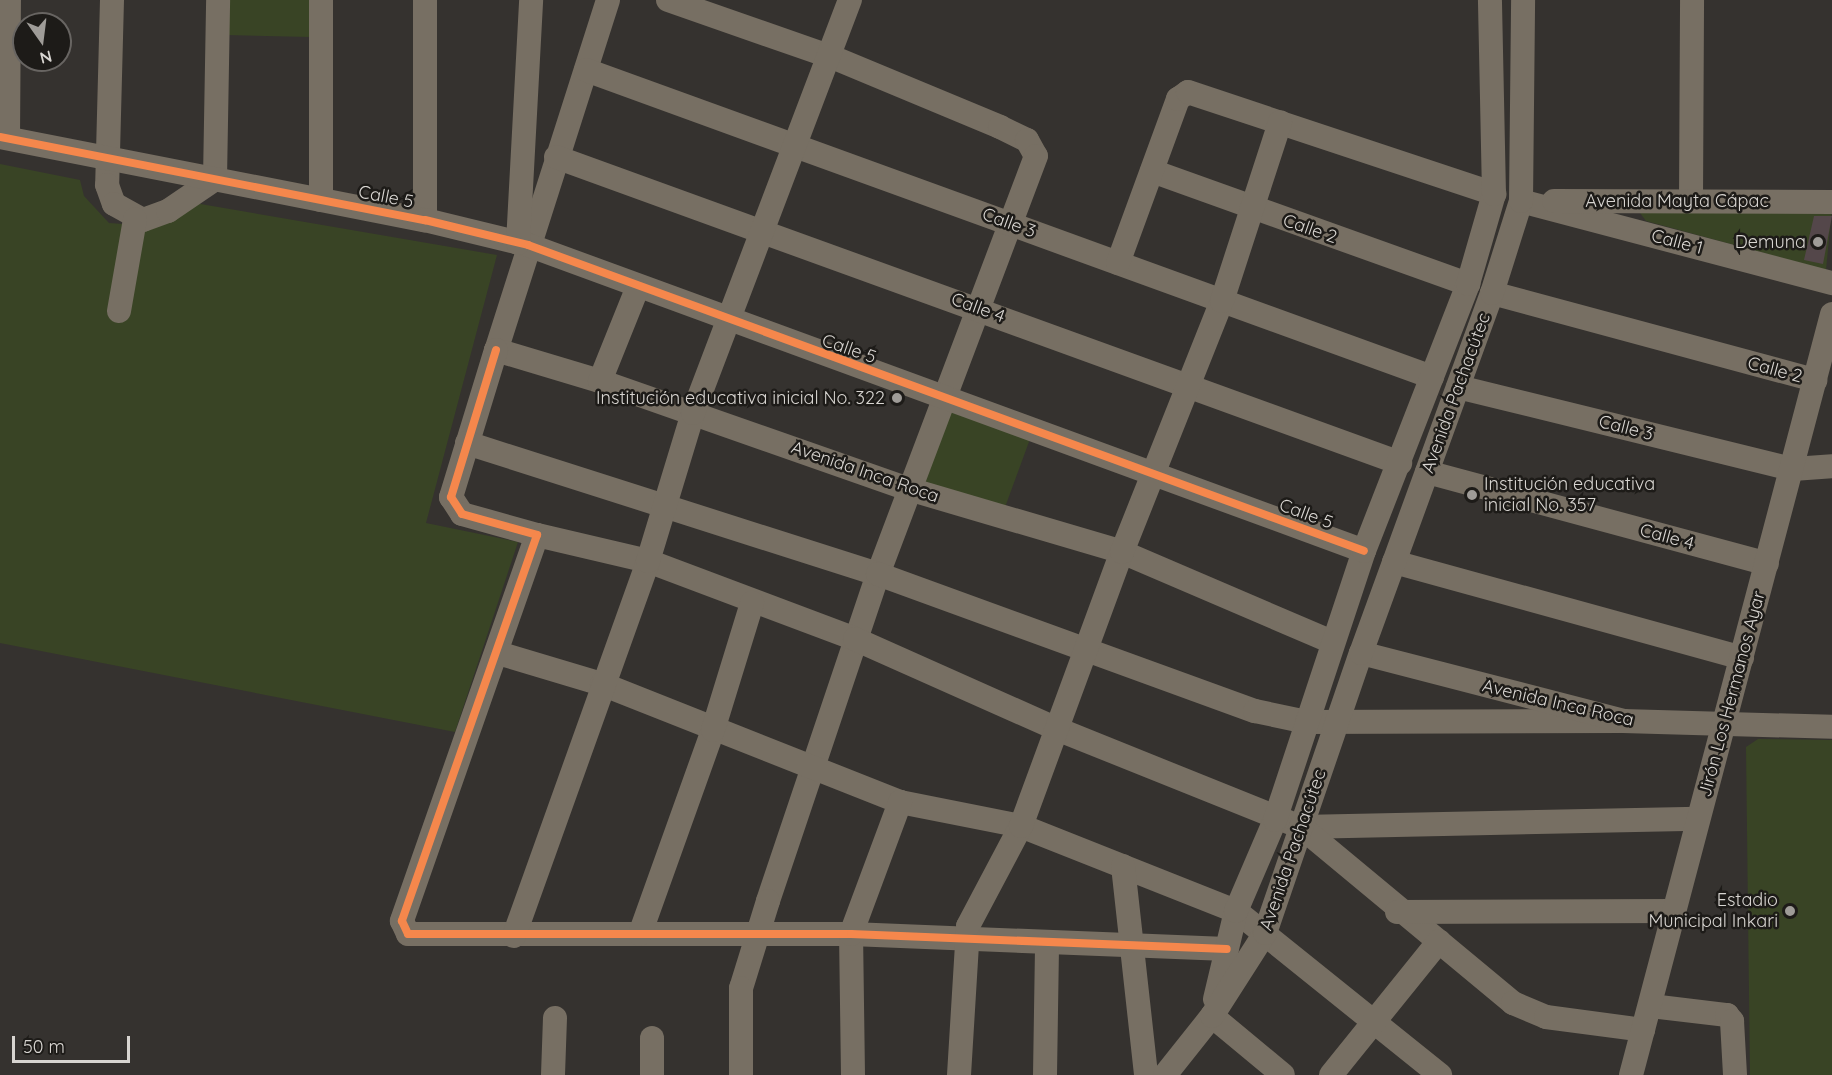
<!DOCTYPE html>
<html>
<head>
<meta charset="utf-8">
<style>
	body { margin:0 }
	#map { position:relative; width:1832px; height:1075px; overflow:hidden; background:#35322f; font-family:Quicksand,sans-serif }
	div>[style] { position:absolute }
	.green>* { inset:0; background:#394425 }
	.building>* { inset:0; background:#54474a }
	.minor>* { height:24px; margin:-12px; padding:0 12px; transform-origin:12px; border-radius:12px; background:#776f63 }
	.cycleway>* { height:8px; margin:-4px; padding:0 4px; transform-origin:4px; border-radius:4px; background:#f5874c }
	.dots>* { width:16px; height:16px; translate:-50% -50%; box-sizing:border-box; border:3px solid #1d1b18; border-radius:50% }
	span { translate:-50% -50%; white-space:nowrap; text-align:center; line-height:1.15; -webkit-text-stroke:5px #1d1b18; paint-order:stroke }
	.street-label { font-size:18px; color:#d8d5d1 }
	.poi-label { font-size:18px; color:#d8d5d1 }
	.right { translate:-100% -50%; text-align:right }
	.left { translate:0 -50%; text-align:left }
	.north { position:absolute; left:12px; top:12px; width:60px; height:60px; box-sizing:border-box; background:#1d1b18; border:2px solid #686562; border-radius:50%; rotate:166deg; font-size:16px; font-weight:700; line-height:24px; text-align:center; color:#d8d5d1 }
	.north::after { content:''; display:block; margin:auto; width:21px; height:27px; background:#9f9c98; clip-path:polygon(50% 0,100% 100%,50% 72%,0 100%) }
	.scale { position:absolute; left:12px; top:1036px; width:118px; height:27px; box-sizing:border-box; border:3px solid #d8d5d1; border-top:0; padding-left:8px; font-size:18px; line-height:21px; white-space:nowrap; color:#d8d5d1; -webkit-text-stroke:4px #1d1b18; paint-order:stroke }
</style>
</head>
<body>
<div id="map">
	<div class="green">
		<i style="clip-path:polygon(226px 0,311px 0,311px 37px,226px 35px)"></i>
		<i style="clip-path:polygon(0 164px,80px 180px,84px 196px,109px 223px,138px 225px,183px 201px,497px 255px,426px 523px,518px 542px,455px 732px,0 643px)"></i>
		<i style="clip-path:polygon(1832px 208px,1826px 270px,1646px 221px,1640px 213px)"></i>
		<i style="clip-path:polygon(945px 410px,1030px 439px,1004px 510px,921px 481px)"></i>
		<i style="clip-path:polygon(1758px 739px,1832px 740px,1832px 1075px,1750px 1075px,1746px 747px)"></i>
	</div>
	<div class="building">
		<i style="clip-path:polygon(1814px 216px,1832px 216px,1823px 264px,1804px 260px)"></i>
	</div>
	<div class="minor">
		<i style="left:112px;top:0;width:185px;rotate:91.5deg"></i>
		<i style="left:107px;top:185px;width:20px;rotate:70deg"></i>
		<i style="left:114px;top:204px;width:33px;rotate:29deg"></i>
		<i style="left:143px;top:220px;width:27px;rotate:-20deg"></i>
		<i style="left:168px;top:211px;width:57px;rotate:-34.2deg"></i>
		<i style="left:215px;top:179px;width:179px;rotate:-89deg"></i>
		<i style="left:425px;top:0;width:220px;rotate:90deg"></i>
		<i style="left:608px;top:0;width:367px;rotate:107.7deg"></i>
		<i style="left:496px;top:350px;width:109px;rotate:16.6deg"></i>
		<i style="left:600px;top:381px;width:330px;rotate:19.3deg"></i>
		<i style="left:912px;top:490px;width:219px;rotate:16.4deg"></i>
		<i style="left:1122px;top:552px;width:228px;rotate:23.2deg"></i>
		<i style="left:668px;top:0;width:174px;rotate:19.2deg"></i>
		<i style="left:832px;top:57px;width:182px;rotate:22.6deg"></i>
		<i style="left:1000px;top:127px;width:30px;rotate:26deg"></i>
		<i style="left:1027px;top:140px;width:18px;rotate:61deg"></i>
		<i style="left:1036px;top:156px;width:447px;rotate:110.7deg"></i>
		<i style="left:878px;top:574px;width:345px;rotate:108.6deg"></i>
		<i style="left:768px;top:901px;width:91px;rotate:107.2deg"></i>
		<i style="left:741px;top:988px;width:87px;rotate:90deg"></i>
		<i style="left:586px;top:70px;width:900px;rotate:19.95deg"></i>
		<i style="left:0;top:137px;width:433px;rotate:11.1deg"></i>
		<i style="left:425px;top:220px;width:106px;rotate:13.6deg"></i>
		<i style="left:528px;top:245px;width:890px;rotate:20.1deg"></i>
		<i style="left:8px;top:138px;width:138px;rotate:-89.6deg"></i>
		<i style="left:556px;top:157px;width:898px;rotate:19.93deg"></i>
		<i style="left:1152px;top:171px;width:336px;rotate:19.7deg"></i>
		<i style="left:321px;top:200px;width:200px;rotate:-90deg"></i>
		<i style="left:1691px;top:200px;width:200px;rotate:-89.7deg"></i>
		<i style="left:1521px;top:201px;width:322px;rotate:14.8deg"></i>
		<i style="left:1554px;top:201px;width:278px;rotate:0.2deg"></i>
		<i style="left:518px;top:243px;width:243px;rotate:-86.9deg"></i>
		<i style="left:1118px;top:263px;width:175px;rotate:-69.9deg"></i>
		<i style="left:1178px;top:99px;width:12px;rotate:-35deg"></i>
		<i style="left:1188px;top:92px;width:323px;rotate:18.4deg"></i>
		<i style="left:1492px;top:293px;width:335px;rotate:15.1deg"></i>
		<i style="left:119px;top:311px;width:93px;rotate:-80.1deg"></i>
		<i style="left:496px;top:350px;width:154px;rotate:107deg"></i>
		<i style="left:451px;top:497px;width:20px;rotate:57deg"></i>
		<i style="left:462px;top:514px;width:78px;rotate:15.6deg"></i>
		<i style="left:537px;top:535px;width:409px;rotate:109.3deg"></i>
		<i style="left:402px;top:921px;width:14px;rotate:65deg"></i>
		<i style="left:408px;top:934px;width:443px"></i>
		<i style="left:851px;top:934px;width:376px;rotate:2.3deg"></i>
		<i style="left:600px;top:381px;width:99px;rotate:-68.1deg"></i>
		<i style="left:1458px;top:387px;width:345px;rotate:13.8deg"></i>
		<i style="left:1793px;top:469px;width:39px;rotate:-4deg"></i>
		<i style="left:467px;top:443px;width:431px;rotate:17.7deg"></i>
		<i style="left:878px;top:574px;width:401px;rotate:20deg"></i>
		<i style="left:1255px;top:711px;width:53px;rotate:11.9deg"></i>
		<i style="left:1307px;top:722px;width:316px;rotate:-0.2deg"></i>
		<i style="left:1427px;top:472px;width:352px;rotate:15.1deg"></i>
		<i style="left:537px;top:535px;width:114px;rotate:13.2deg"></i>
		<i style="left:648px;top:561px;width:221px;rotate:20.6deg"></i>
		<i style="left:855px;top:639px;width:221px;rotate:24deg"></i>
		<i style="left:1057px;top:729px;width:263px;rotate:21.9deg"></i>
		<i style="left:1301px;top:827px;width:397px;rotate:-1.2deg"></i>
		<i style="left:1394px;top:562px;width:361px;rotate:15.4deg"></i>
		<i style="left:498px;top:653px;width:109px;rotate:16.6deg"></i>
		<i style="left:602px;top:684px;width:321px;rotate:21.6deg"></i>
		<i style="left:900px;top:802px;width:123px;rotate:11.2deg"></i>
		<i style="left:1021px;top:826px;width:231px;rotate:21.6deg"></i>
		<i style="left:1236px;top:911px;width:262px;rotate:38.8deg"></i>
		<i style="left:1361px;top:653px;width:271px;rotate:14.5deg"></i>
		<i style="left:1623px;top:721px;width:209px;rotate:1.6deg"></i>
		<i style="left:1301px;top:827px;width:276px;rotate:39.7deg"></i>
		<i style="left:1513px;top:1003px;width:36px;rotate:23deg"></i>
		<i style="left:1546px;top:1017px;width:98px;rotate:7.6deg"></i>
		<i style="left:1123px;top:866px;width:210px;rotate:83.7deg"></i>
		<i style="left:1397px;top:912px;width:277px;rotate:-0.2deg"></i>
		<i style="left:640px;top:934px;width:217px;rotate:-70.3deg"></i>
		<i style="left:713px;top:730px;width:133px;rotate:-72.9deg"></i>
		<i style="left:514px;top:936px;width:398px;rotate:-70.3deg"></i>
		<i style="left:648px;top:561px;width:155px;rotate:-73.1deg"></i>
		<i style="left:693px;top:413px;width:442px;rotate:-69.2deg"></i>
		<i style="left:1215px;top:999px;width:90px;rotate:-76.6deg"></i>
		<i style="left:1236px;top:911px;width:99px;rotate:-66.8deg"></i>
		<i style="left:1275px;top:820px;width:283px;rotate:-71.7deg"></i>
		<i style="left:1364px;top:551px;width:287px;rotate:-68.7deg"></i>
		<i style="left:1468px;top:284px;width:94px;rotate:-73.9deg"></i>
		<i style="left:1494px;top:194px;width:194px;rotate:-91.2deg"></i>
		<i style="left:1651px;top:1006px;width:77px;rotate:6.8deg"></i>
		<i style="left:1727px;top:1015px;width:8px;rotate:50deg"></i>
		<i style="left:1732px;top:1021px;width:54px;rotate:86.8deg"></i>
		<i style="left:1212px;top:1016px;width:92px;rotate:39.7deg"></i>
		<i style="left:553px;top:1075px;width:57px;rotate:-88deg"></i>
		<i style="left:652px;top:1075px;width:37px;rotate:-90deg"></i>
		<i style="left:853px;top:1075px;width:141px;rotate:-90.8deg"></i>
		<i style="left:851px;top:934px;width:141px;rotate:-69.6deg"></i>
		<i style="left:959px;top:1075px;width:149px;rotate:-86.5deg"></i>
		<i style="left:968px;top:926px;width:113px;rotate:-62.1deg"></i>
		<i style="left:1021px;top:826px;width:292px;rotate:-69.8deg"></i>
		<i style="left:1122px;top:552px;width:270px;rotate:-68.3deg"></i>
		<i style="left:1222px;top:301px;width:188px;rotate:-72deg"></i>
		<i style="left:1045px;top:1075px;width:131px;rotate:-89.1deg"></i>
		<i style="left:1165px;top:1075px;width:75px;rotate:-51.5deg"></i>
		<i style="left:1212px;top:1016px;width:98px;rotate:-57.4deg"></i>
		<i style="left:1265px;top:933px;width:296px;rotate:-71.1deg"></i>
		<i style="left:1361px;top:653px;width:383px;rotate:-70deg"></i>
		<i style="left:1492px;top:293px;width:96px;rotate:-72.5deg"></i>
		<i style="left:1521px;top:201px;width:201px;rotate:-89.4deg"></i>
		<i style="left:1331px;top:1075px;width:172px;rotate:-51.1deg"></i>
		<i style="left:1631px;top:1075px;width:787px;rotate:-75.2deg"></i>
	</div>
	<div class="cycleway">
		<i style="left:0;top:137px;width:433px;rotate:11.1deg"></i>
		<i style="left:425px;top:220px;width:106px;rotate:13.6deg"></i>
		<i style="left:528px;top:245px;width:890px;rotate:20.1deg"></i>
		<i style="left:496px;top:350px;width:154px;rotate:107deg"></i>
		<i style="left:451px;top:497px;width:20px;rotate:57deg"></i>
		<i style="left:462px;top:514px;width:78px;rotate:15.6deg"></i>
		<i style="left:537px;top:535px;width:409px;rotate:109.3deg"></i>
		<i style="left:402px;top:921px;width:14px;rotate:65deg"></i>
		<i style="left:408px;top:934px;width:443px"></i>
		<i style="left:851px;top:934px;width:376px;rotate:2.3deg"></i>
	</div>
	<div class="dots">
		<i style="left:1818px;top:242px;background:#9f9c98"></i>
		<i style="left:897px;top:398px;background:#9f9c98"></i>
		<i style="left:1472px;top:495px;background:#9f9c98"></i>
		<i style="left:1790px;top:911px;background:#9f9c98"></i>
	</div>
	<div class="street-label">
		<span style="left:386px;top:197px;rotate:11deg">Calle 5</span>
		<span style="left:1677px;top:201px">Avenida Mayta Cápac</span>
		<span style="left:1009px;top:223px;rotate:20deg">Calle 3</span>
		<span style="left:1310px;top:229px;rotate:19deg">Calle 2</span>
		<span style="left:1677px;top:242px;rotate:15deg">Calle 1</span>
		<span style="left:978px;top:308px;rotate:20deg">Calle 4</span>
		<span style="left:849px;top:349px;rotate:19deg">Calle 5</span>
		<span style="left:1775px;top:370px;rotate:15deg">Calle 2</span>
		<span style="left:1456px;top:393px;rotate:-70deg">Avenida Pachacútec</span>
		<span style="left:1626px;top:428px;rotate:14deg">Calle 3</span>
		<span style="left:865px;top:472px;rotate:19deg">Avenida Inca Roca</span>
		<span style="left:1306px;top:514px;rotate:20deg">Calle 5</span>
		<span style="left:1667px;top:537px;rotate:15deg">Calle 4</span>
		<span style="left:1732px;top:694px;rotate:-75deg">Jirón Los Hermanos Ayar</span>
		<span style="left:1558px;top:703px;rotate:13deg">Avenida Inca Roca</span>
		<span style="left:1293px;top:850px;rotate:-71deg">Avenida Pachacútec</span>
	</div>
	<div class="poi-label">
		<span class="right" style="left:1806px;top:242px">Demuna</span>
		<span class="right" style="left:885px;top:398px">Institución educativa inicial No. 322</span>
		<span class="left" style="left:1484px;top:495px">Institución educativa<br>inicial No. 357</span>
		<span class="right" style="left:1778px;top:911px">Estadio<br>Municipal Inkari</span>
	</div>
	<div class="north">N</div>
	<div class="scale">50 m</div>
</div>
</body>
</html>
